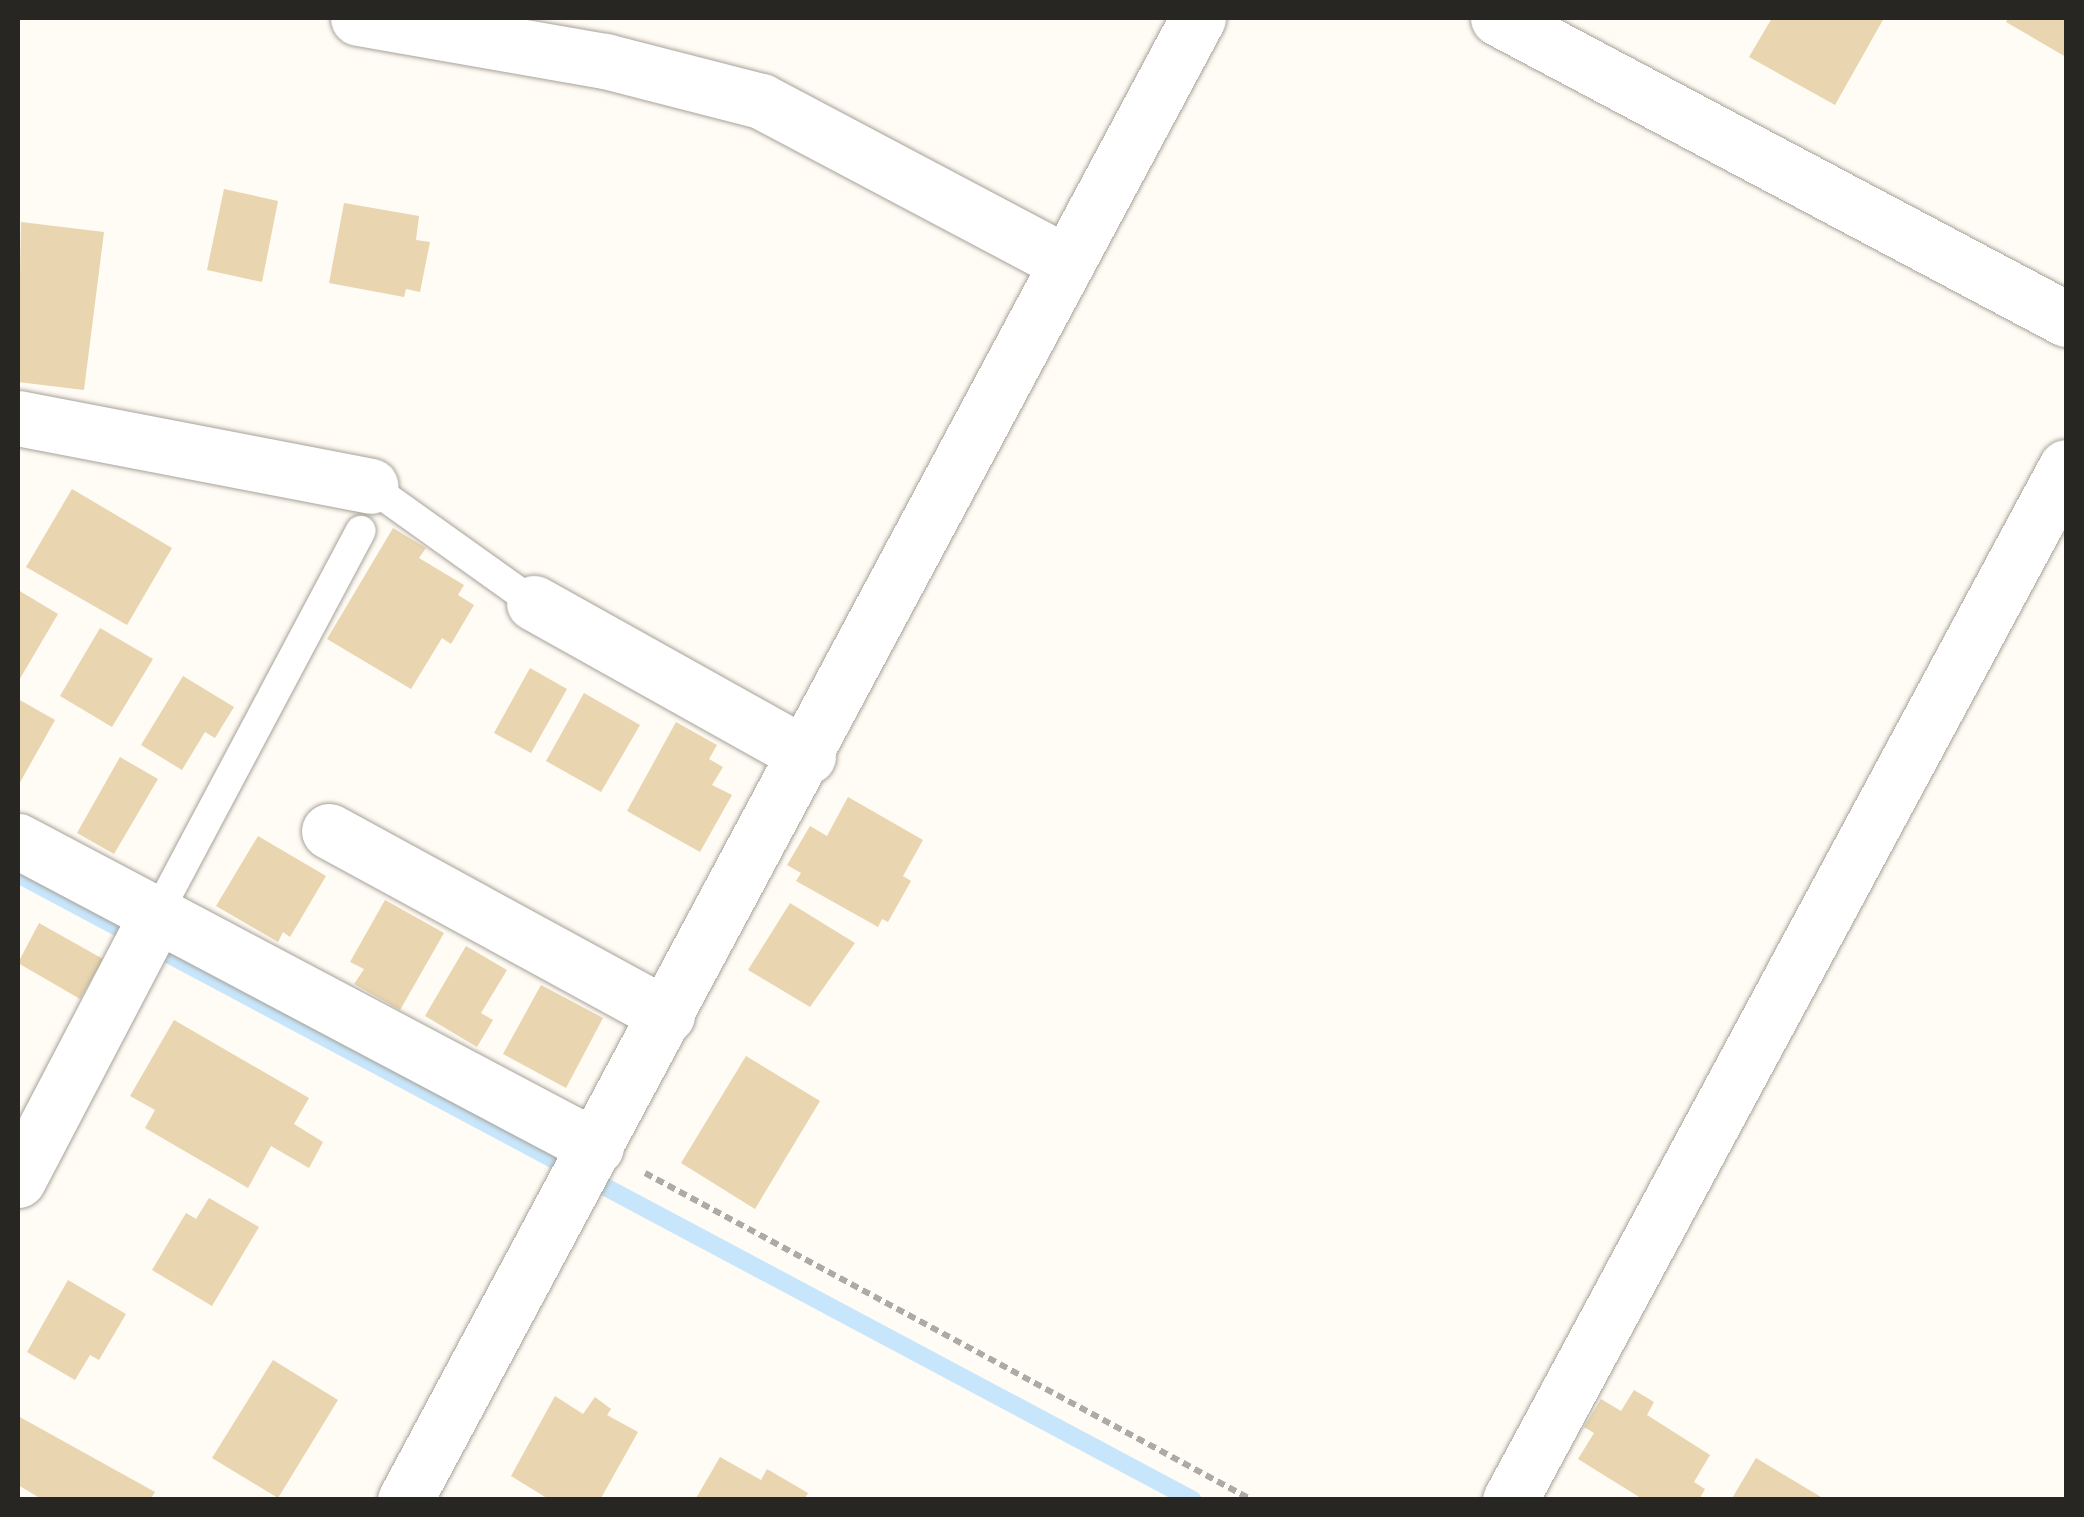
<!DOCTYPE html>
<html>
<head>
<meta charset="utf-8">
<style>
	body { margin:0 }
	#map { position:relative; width:2084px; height:1517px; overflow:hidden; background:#fffbf5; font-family:"IBM Plex Serif",serif }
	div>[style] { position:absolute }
	.stream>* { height:18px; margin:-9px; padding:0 9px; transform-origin:9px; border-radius:9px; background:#c7e6fb }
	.building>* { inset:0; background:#e9d5af }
	.path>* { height:6px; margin-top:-3px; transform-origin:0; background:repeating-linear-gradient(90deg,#adaaa5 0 8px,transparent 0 13px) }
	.roads { filter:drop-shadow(0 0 2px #a7a298) drop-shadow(0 0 2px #a7a298) }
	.lane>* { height:30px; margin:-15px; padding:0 15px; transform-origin:15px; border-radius:15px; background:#fff }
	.street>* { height:55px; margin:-27.5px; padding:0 27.5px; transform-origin:27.5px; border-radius:27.5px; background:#fff }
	span { translate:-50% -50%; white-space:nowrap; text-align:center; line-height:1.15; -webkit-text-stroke:8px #fff; paint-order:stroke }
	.frame { position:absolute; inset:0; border:20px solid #282622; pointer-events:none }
</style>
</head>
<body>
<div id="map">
	<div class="stream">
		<i style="left:18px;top:874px;width:1331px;rotate:28.05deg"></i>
	</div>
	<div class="building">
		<i style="clip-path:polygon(1772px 18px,1884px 18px,1835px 105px,1749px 57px)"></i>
		<i style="clip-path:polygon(2008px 18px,2066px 18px,2066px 57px,2006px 22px)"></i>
		<i style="clip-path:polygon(224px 189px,278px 201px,262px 282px,207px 270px)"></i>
		<i style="clip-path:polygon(344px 203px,419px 216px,416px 240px,430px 242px,420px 292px,406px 289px,404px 297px,329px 283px)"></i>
		<i style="clip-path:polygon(21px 222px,104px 232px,84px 390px,18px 382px)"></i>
		<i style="clip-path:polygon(72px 489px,172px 548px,127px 625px,26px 567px)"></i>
		<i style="clip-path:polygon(393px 528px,426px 548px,419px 558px,464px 585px,458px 595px,474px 605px,451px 644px,442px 638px,411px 689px,327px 639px)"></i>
		<i style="clip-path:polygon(18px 590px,58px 614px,18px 682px)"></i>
		<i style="clip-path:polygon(100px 628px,153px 659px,112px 727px,60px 696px)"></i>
		<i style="clip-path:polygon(530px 668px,567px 689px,531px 753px,494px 733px)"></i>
		<i style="clip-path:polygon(183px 676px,234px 707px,215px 738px,205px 732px,182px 770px,141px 745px)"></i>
		<i style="clip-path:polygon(584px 693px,640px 725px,601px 792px,546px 761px)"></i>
		<i style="clip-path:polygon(18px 699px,55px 720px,18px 786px)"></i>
		<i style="clip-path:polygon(676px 722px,717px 745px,709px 759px,723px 767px,712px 785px,732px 795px,700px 852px,627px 811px)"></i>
		<i style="clip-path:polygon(120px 757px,158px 779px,114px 854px,77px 833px)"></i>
		<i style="clip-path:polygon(848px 797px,923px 840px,903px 876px,911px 881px,888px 922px,882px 919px,878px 927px,796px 881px,801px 873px,787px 865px,810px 826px,827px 836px)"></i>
		<i style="clip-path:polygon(258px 836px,326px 876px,290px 937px,283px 932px,278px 942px,216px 906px)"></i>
		<i style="clip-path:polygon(385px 900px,444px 933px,400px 1010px,354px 984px,364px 969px,350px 962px)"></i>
		<i style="clip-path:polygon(790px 903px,855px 943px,810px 1007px,748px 970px)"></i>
		<i style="clip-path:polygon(39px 923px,103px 959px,80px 999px,18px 963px)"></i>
		<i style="clip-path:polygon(466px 946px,507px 970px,481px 1013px,493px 1020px,477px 1047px,425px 1016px)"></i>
		<i style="clip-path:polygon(541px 985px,603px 1018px,566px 1088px,503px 1054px)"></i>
		<i style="clip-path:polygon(174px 1020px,309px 1098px,294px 1124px,323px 1142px,309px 1168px,271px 1146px,248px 1188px,145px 1128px,155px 1110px,130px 1096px)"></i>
		<i style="clip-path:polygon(746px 1056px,820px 1101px,755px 1209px,681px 1163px)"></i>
		<i style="clip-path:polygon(209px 1198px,259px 1227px,212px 1306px,152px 1270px,186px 1213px,196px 1219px)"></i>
		<i style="clip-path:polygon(68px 1280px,126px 1314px,99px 1360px,90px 1355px,75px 1380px,27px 1352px)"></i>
		<i style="clip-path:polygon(273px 1360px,338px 1400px,278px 1498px,212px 1458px)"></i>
		<i style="clip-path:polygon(1634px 1390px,1654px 1402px,1647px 1415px,1710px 1455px,1694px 1482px,1705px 1489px,1699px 1500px,1644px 1500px,1578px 1459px,1594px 1433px,1584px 1427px,1601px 1399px,1621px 1411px)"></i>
		<i style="clip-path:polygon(555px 1396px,583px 1414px,595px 1397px,611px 1409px,607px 1415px,638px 1432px,600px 1500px,550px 1500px,511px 1476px)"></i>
		<i style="clip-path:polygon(18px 1416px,155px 1492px,150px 1500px,43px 1500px,18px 1485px)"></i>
		<i style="clip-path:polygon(720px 1457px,761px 1480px,767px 1469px,808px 1493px,804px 1500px,695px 1500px)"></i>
		<i style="clip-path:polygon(1756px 1458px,1826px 1500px,1731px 1500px)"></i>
	</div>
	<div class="path">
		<i style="left:645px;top:1173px;width:689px;rotate:28.31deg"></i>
	</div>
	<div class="roads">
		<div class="lane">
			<i style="left:370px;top:486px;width:201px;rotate:35.5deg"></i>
			<i style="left:157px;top:914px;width:434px;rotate:-62deg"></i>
		</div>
		<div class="street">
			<i style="left:358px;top:18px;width:251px;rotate:9.9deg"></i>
			<i style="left:605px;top:61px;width:161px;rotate:14.4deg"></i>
			<i style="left:761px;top:101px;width:342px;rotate:27.9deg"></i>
			<i style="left:1498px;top:18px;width:643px;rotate:27.92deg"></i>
			<i style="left:18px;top:418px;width:359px;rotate:10.9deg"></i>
			<i style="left:534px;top:603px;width:314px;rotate:29.2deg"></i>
			<i style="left:329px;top:831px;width:385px;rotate:28.6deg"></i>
			<i style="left:18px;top:841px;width:654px;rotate:27.9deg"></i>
			<i style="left:18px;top:1180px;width:300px;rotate:-62.4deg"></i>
			<i style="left:405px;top:1500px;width:1681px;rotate:-61.85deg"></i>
			<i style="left:1510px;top:1500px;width:1173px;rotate:-61.71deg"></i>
		</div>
	</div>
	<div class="frame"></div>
</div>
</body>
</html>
